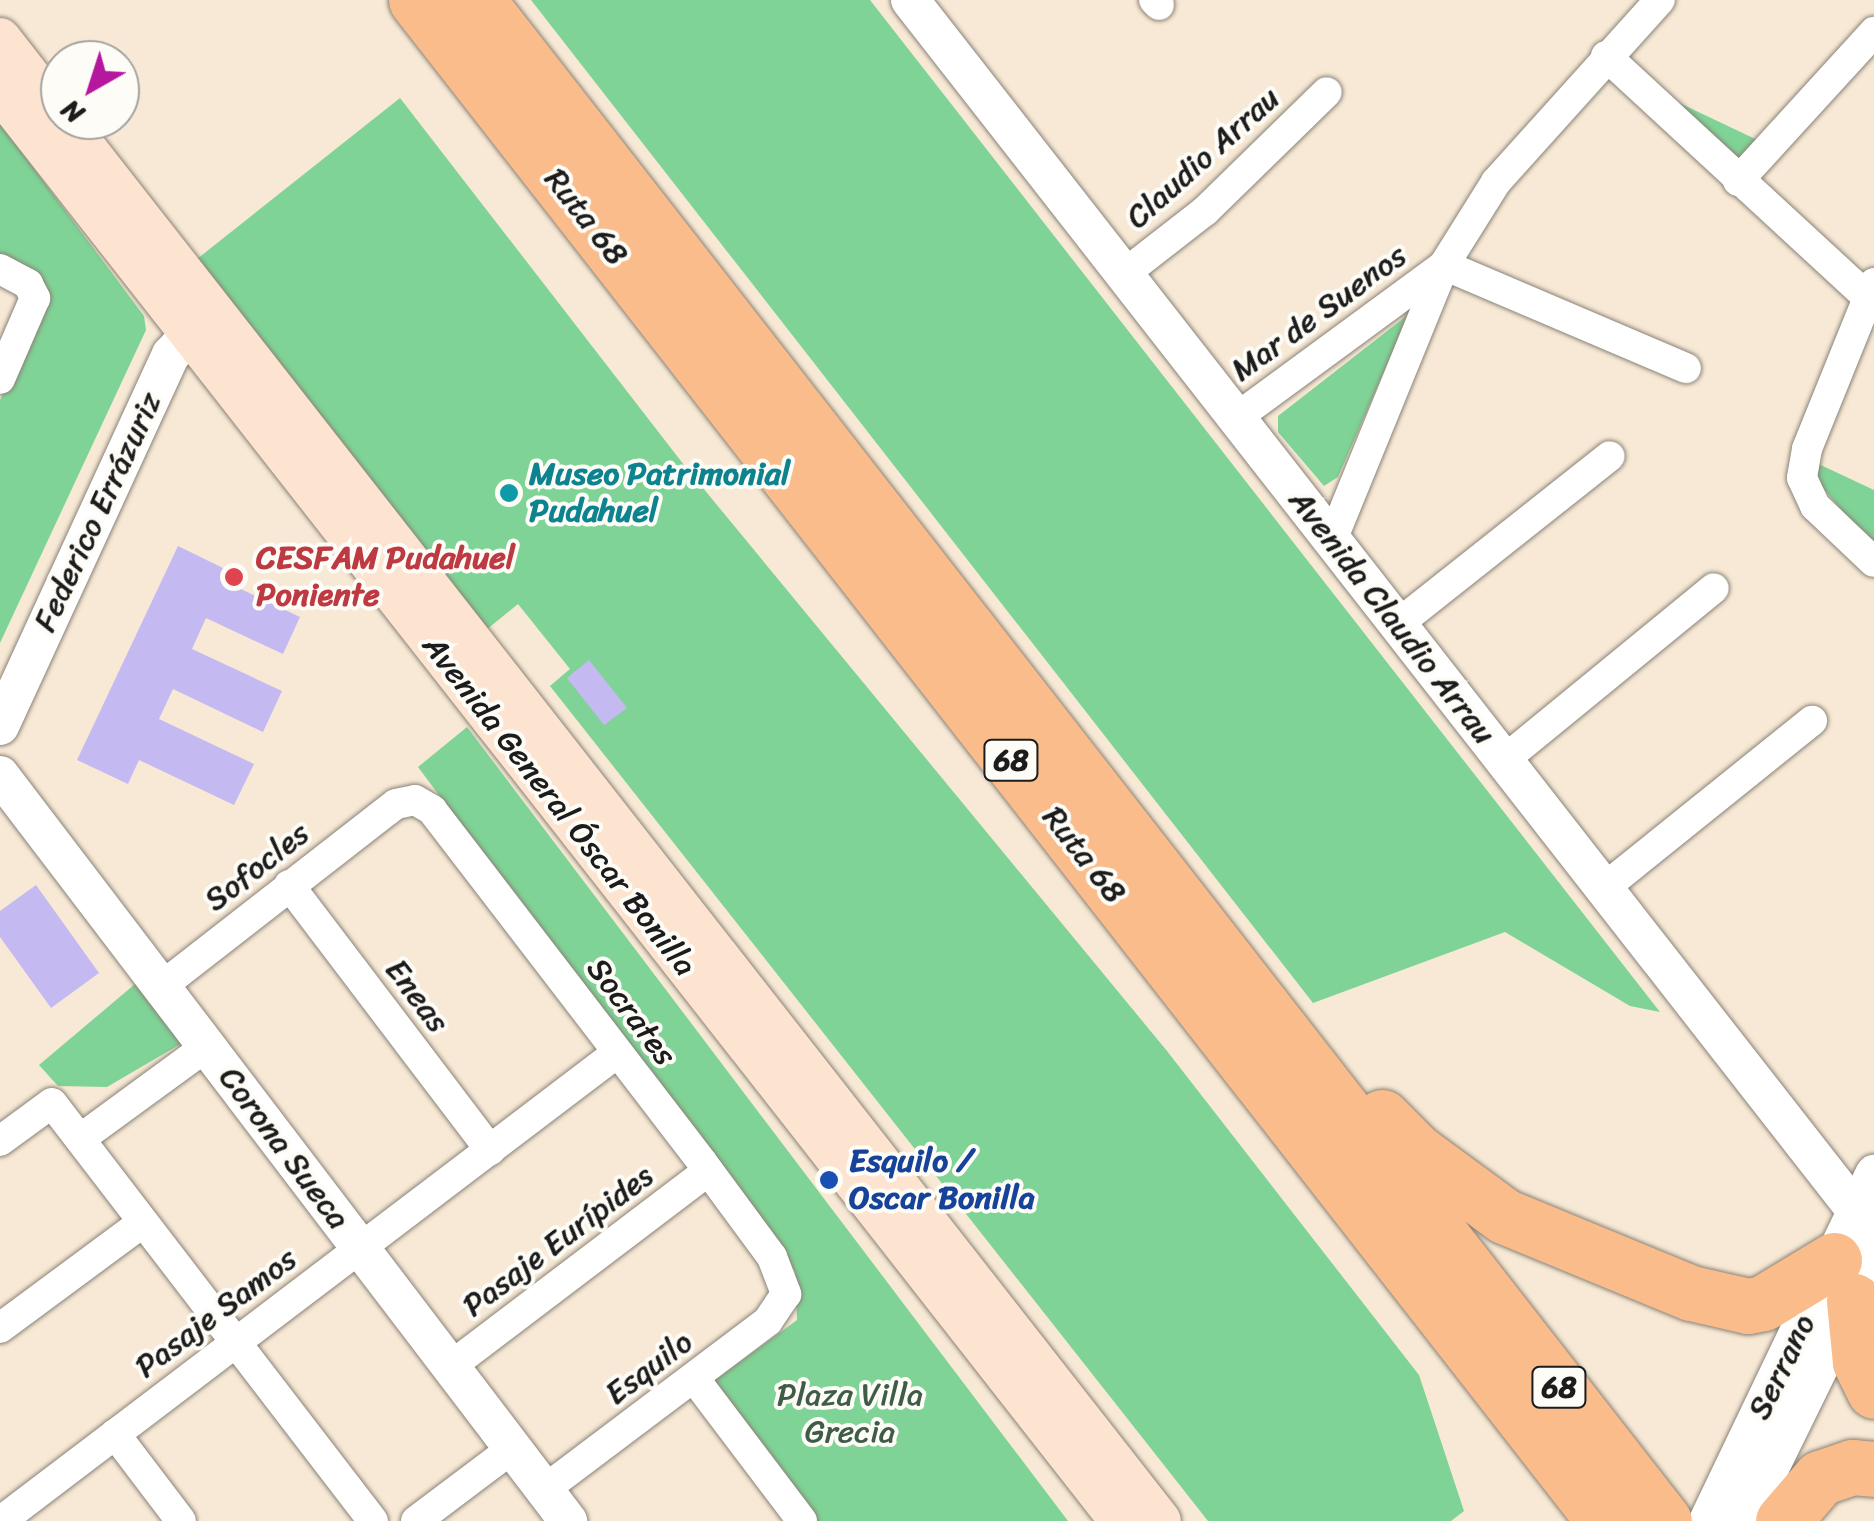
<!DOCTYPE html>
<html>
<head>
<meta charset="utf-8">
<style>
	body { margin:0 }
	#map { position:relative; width:1874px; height:1521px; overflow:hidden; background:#f7e9d5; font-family:Sriracha,sans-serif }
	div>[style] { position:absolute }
	.green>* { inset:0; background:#7fd396 }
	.building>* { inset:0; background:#c4baf1 }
	.roads { filter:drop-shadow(0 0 2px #8a8278) drop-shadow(0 0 2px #8a8278) }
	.minor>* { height:30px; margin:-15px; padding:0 15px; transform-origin:15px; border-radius:15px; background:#fff }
	.tertiary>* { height:38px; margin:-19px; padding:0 19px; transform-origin:19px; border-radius:19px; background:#fff }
	.secondary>* { height:42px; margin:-21px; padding:0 21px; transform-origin:21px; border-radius:21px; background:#fde4d0 }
	.motorway>* { height:55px; margin:-27.5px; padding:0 27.5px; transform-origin:27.5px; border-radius:27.5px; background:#f9bc8a }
	.dots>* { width:28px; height:28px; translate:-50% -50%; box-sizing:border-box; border:5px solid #fdfcf7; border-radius:50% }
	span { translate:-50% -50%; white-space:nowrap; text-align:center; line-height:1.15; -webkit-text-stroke:8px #fdfcf7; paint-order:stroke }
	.shield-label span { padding:2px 8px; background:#fdfcf7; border:2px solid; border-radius:8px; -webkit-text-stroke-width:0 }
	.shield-label { font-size:30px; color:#1c1c1c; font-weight:700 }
	.street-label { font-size:32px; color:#1c1c1c }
	.culture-label { font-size:32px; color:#0d838f; font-weight:700 }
	.left { translate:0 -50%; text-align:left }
	.health-label { font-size:32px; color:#be3a42; font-weight:700 }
	.transit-label { font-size:32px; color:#164399; font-weight:700 }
	.park-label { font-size:32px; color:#3f5c47 }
	.north { position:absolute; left:40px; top:40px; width:100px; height:100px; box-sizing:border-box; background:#fdfcf7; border:2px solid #a3a29f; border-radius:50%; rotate:219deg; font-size:28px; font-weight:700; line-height:40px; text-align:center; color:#1c1c1c }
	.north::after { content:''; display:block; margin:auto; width:35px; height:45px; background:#b5179e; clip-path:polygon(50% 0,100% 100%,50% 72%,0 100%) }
</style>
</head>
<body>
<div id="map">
	<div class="green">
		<i style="clip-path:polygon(531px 0,870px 0,1660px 1012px,1630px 1006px,1505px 932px,1313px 1003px)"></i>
		<i style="clip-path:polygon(1633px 81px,1770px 146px,1738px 181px)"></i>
		<i style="clip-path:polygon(400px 98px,684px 465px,1167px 1051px,1419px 1375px,1464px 1511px,1451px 1521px,1208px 1521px,550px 686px,570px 669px,518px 604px,486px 630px,197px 259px)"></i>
		<i style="clip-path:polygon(0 123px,144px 316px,146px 330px,0 643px,0 400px,47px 290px,29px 269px,0 254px)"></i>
		<i style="clip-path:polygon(1409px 314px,1338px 477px,1324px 486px,1278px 432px,1278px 416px)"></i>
		<i style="clip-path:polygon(1793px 452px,1874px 490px,1874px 549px)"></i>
		<i style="clip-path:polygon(467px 727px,1068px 1521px,792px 1521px,696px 1394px,797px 1320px,795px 1272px,418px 767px)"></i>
		<i style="clip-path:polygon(141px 979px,184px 1042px,107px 1087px,58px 1086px,39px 1065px)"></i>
	</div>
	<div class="building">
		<i style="clip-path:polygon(178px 546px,229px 571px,224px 581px,300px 617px,283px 654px,206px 618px,192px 649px,282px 691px,263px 732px,173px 689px,159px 719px,254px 764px,234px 805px,139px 760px,128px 784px,77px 760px)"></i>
		<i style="clip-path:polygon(589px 660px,627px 708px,604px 725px,567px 678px)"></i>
		<i style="clip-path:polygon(36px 885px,99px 973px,51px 1008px,0 937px,0 911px)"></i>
	</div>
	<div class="roads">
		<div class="minor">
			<i style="left:1154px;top:0;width:7px;rotate:45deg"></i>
			<i style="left:1606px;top:56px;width:351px;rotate:42.7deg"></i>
			<i style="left:1738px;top:181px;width:202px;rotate:-47.6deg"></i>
			<i style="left:1444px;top:265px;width:263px;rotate:23.1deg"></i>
			<i style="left:0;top:269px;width:32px;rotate:28deg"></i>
			<i style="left:28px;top:284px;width:16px;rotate:63deg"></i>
			<i style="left:35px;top:298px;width:88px;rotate:113.4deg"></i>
			<i style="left:1124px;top:274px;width:103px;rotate:-37.9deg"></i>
			<i style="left:1205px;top:211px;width:170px;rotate:-44.3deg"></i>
			<i style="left:1874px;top:283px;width:179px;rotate:112deg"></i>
			<i style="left:1807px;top:449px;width:29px;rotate:100deg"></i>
			<i style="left:1802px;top:478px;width:31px;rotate:65deg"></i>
			<i style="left:1815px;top:506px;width:81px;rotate:43.5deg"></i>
			<i style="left:1236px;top:418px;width:258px;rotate:-36.3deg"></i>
			<i style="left:1332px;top:540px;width:297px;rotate:-67.8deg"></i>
			<i style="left:1444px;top:265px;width:98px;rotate:-57.9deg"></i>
			<i style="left:1496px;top:182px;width:245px;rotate:-48deg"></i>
			<i style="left:1398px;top:624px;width:270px;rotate:-38.4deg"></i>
			<i style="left:1504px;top:760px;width:271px;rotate:-39.3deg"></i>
			<i style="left:289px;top:885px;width:333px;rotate:52.8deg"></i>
			<i style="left:1604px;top:888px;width:267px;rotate:-38.8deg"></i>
			<i style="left:162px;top:986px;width:296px;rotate:-37.9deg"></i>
			<i style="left:396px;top:804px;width:19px;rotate:-12deg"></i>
			<i style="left:415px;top:800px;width:20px;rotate:30deg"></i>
			<i style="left:432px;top:810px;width:444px;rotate:52.5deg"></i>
			<i style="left:702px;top:1162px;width:118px;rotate:53.6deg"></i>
			<i style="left:772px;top:1257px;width:40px;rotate:69deg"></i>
			<i style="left:786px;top:1294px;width:32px;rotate:124deg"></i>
			<i style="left:768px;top:1321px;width:281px;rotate:143deg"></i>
			<i style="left:80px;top:1139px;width:157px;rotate:-36.2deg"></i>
			<i style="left:0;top:1141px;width:64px;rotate:-36.2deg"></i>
			<i style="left:52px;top:1103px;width:527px;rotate:52.48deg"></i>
			<i style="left:0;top:1328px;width:178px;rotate:-36.5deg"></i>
			<i style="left:451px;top:1366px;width:323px;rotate:-37.2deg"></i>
			<i style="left:694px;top:1378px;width:179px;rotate:52.9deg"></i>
			<i style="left:115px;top:1434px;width:109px;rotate:52.8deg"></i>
			<i style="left:1px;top:1521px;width:774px;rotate:-37.23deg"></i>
			<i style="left:416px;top:1521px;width:121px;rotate:-37deg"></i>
		</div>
		<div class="tertiary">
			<i style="left:910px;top:0;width:1566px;rotate:52deg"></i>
			<i style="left:0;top:726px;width:409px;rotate:-65.3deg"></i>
			<i style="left:171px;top:355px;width:59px;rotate:-48.4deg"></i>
			<i style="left:0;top:775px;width:938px;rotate:52.71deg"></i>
			<i style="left:1708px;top:1521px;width:385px;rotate:-64.4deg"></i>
			<i style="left:1744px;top:1521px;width:295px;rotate:-63.9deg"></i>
		</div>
		<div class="secondary">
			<i style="left:0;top:39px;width:98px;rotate:52.1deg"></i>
			<i style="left:0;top:90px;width:1818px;rotate:51.93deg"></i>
			<i style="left:63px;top:120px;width:1779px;rotate:51.94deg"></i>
		</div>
		<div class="motorway">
			<i style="left:416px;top:0;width:1930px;rotate:52.01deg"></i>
			<i style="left:477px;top:0;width:1929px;rotate:52.03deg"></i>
			<i style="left:1382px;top:1117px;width:49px;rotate:45deg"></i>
			<i style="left:1417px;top:1152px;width:108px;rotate:36.3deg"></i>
			<i style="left:1504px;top:1216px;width:202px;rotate:22.4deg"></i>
			<i style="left:1691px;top:1293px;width:58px;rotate:12.8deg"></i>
			<i style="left:1748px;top:1306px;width:15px;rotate:-11deg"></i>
			<i style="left:1763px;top:1303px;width:83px;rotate:-31.2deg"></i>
			<i style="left:1854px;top:1301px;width:61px;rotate:84.4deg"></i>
			<i style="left:1860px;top:1362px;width:32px;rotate:64deg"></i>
			<i style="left:1783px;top:1521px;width:57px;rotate:-49.3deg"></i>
			<i style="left:1820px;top:1478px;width:34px;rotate:-19deg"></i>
			<i style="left:1852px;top:1467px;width:22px;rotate:5deg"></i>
		</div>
	</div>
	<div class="dots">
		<i style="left:509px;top:493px;background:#0f9aa8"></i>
		<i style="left:234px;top:577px;background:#e0444e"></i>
		<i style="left:829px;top:1180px;background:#1a4fb4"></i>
	</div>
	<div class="shield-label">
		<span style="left:1011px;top:760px">68</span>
		<span style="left:1559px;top:1387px">68</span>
	</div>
	<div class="street-label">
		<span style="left:1203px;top:158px;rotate:-42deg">Claudio Arrau</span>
		<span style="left:586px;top:217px;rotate:52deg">Ruta 68</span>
		<span style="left:1319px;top:313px;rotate:-36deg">Mar de Suenos</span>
		<span style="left:98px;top:512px;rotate:-65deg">Federico Errázuriz</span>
		<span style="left:1392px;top:617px;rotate:52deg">Avenida Claudio Arrau</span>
		<span style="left:559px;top:806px;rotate:52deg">Avenida General Óscar Bonilla</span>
		<span style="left:1084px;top:855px;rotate:52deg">Ruta 68</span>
		<span style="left:257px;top:867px;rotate:-38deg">Sofocles</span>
		<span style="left:417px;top:996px;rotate:53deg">Eneas</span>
		<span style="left:631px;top:1012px;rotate:53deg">Socrates</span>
		<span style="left:284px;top:1148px;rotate:53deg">Corona Sueca</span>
		<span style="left:558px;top:1241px;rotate:-37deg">Pasaje Eurípides</span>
		<span style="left:216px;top:1313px;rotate:-37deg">Pasaje Samos</span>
		<span style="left:1782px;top:1367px;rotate:-64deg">Serrano</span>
		<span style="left:649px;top:1368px;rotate:-37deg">Esquilo</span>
	</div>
	<div class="culture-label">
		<span class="left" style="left:529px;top:493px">Museo Patrimonial<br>Pudahuel</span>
	</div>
	<div class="health-label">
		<span class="left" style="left:256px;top:577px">CESFAM Pudahuel<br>Poniente</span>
	</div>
	<div class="transit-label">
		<span class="left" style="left:849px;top:1180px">Esquilo /<br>Oscar Bonilla</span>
	</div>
	<div class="park-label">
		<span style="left:850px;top:1414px">Plaza Villa<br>Grecia</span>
	</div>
	<div class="north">N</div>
</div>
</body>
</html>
